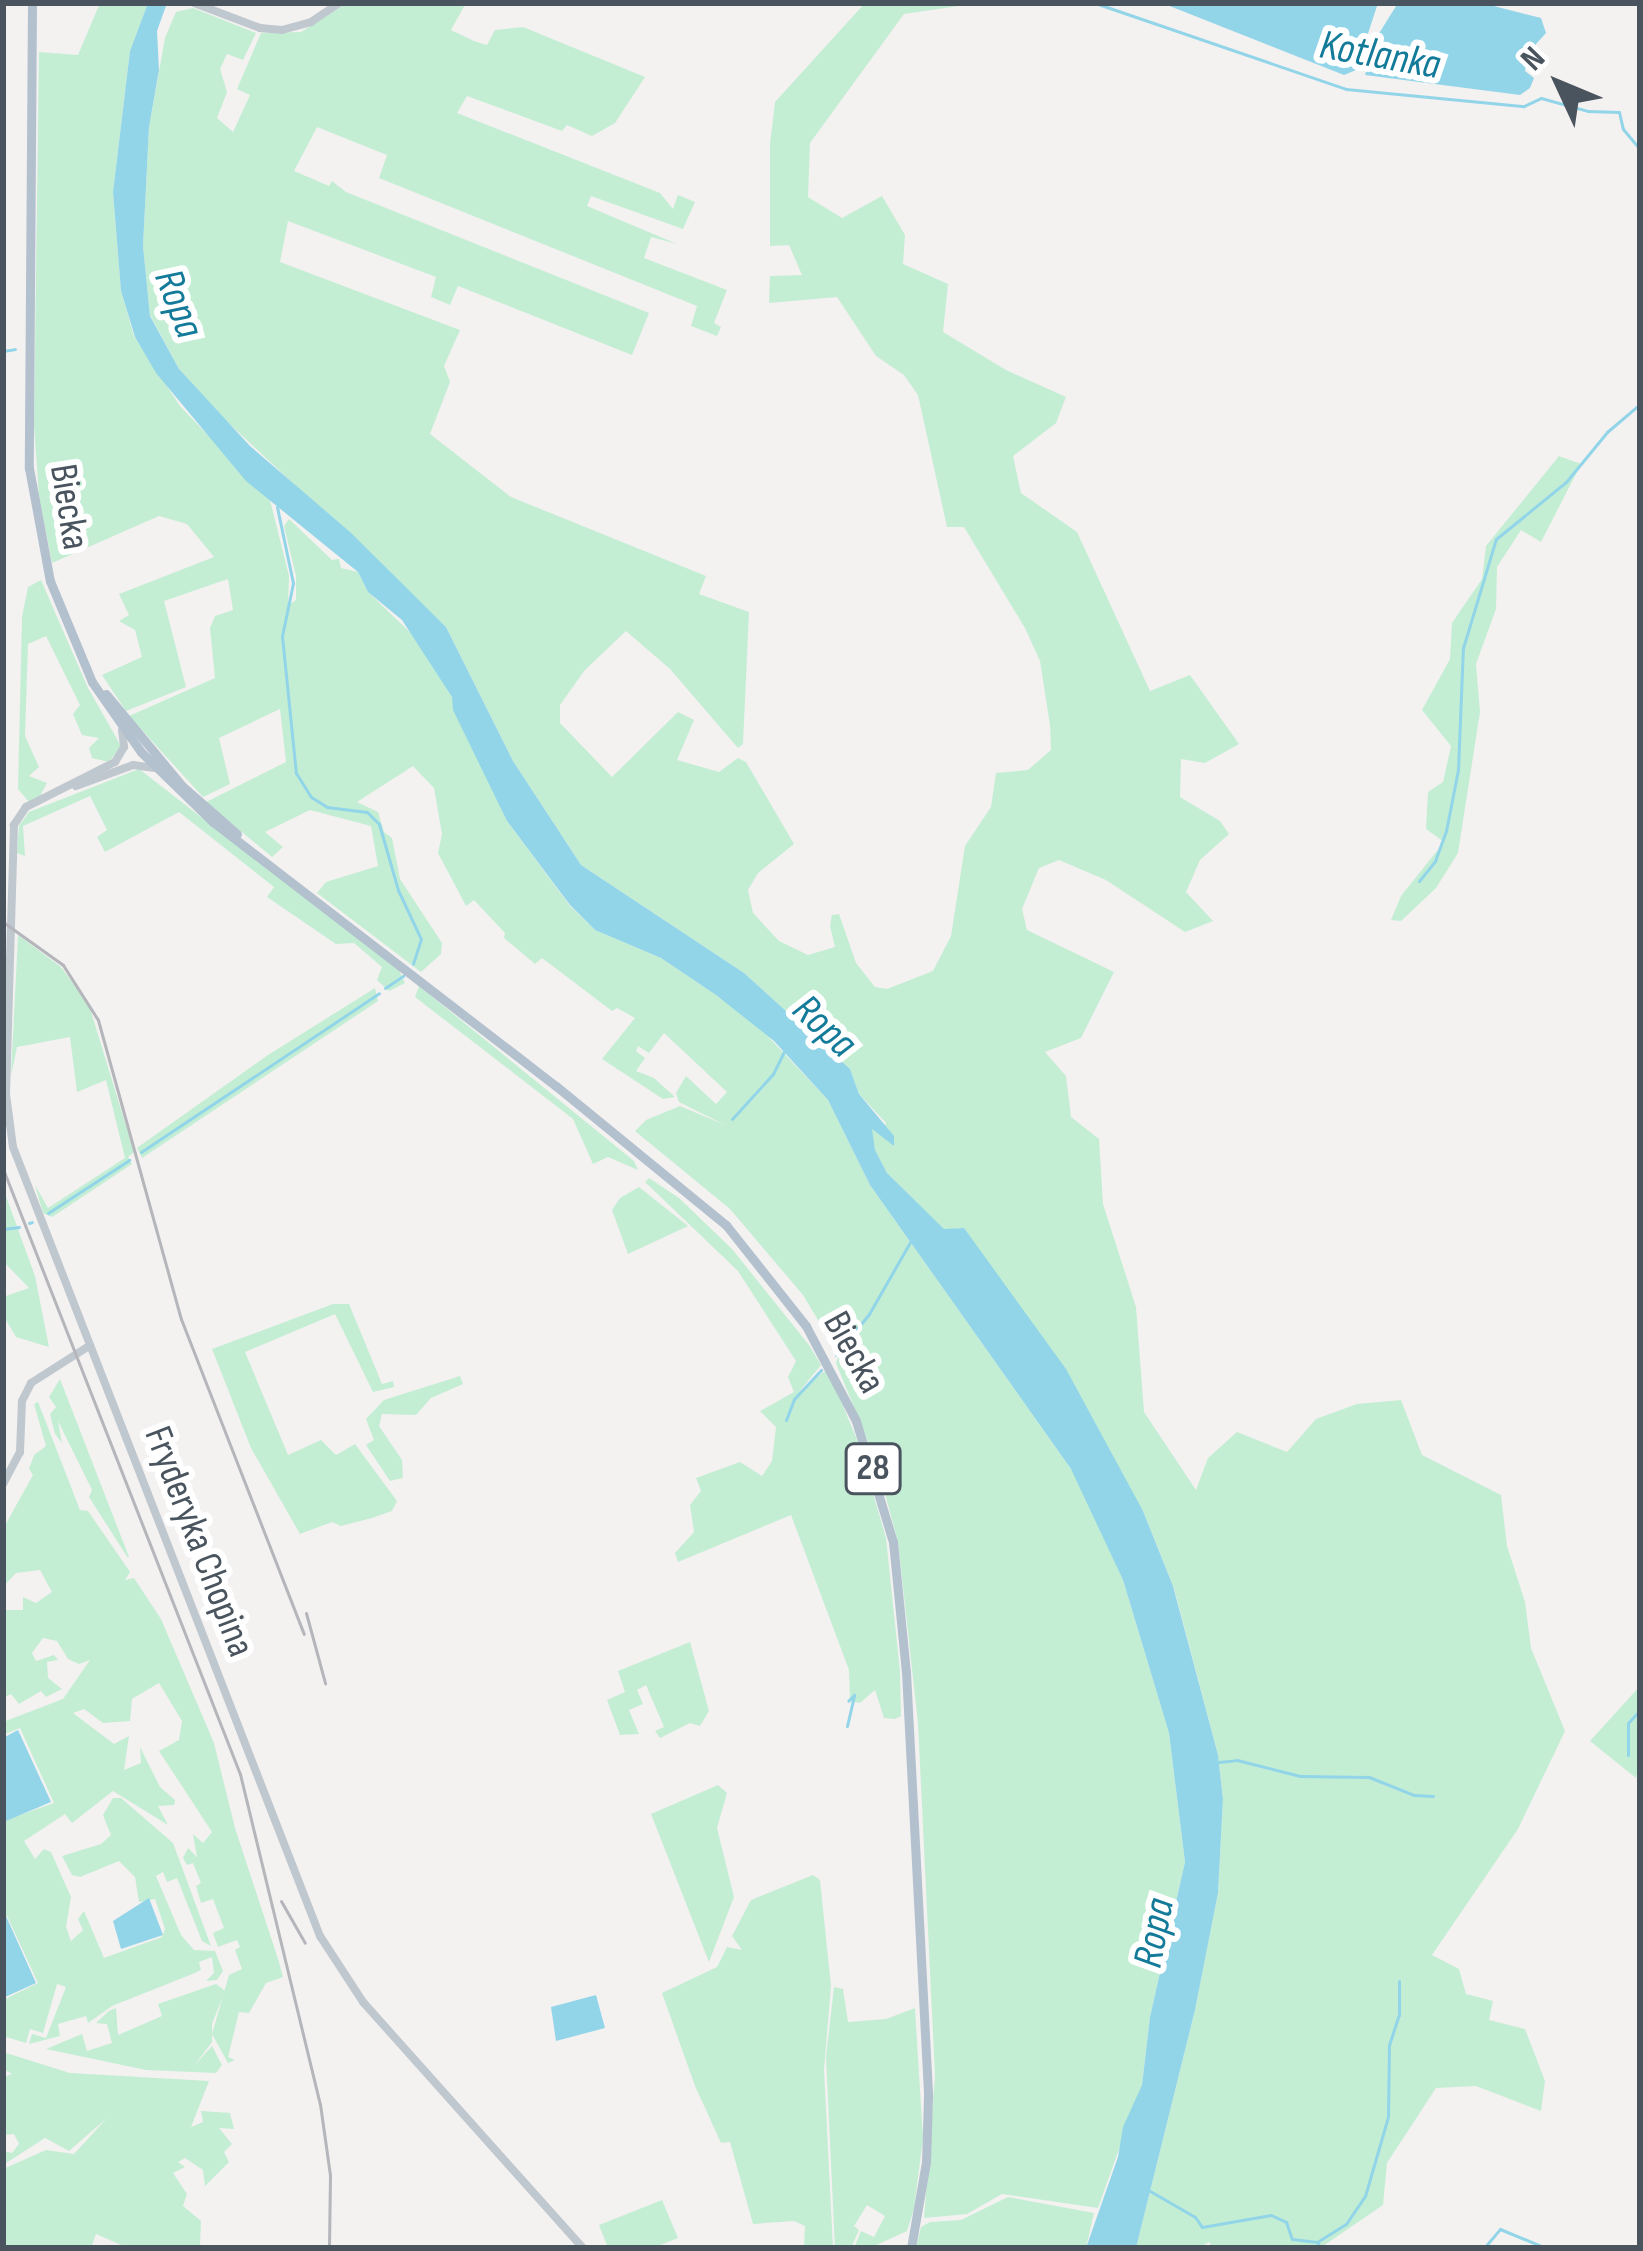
<!DOCTYPE html>
<html>
<head>
<meta charset="utf-8">
<style>
	body { margin:0 }
	#map { position:relative; width:1643px; height:2251px; overflow:hidden; background:#f4f1f1; font-family:"Sofia Sans Condensed",sans-serif }
	div>[style] { position:absolute }
	.green>* { inset:0; background:#c3eed4 }
	.water>* { inset:0; background:#92d5e9 }
	.stream>* { height:3px; margin:-1.5px; padding:0 1.5px; transform-origin:1.5px; border-radius:1.5px; background:#92d5e9 }
	.minor>* { height:8px; margin:-4px; padding:0 4px; transform-origin:4px; border-radius:4px; background:#c0c8cf }
	.major>* { height:9px; margin:-4.5px; padding:0 4.5px; transform-origin:4.5px; border-radius:4.5px; background:#b3c0ce }
	.rail>* { height:3px; margin:-1.5px; padding:0 1.5px; transform-origin:1.5px; border-radius:1.5px; background:#b4b6bb }
	span { translate:-50% -50%; white-space:nowrap; text-align:center; line-height:1.15; -webkit-text-stroke:12px #fff; paint-order:stroke }
	.shield-label span { padding:3px 9px; background:#fff; border:3px solid; border-radius:9px; -webkit-text-stroke-width:0 }
	.shield-label { font-size:36px; color:#4a545e; font-weight:700 }
	.street-label { font-size:39px; color:#4a545e }
	.water-label { font-size:42px; color:#137b99; font-style:italic }
	.frame { position:absolute; inset:0; border:6px solid #4a545e; pointer-events:none }
	.north { position:absolute; left:1499px; top:24px; width:120px; height:120px; -webkit-text-stroke:9px #fff; paint-order:stroke; rotate:314deg; font-size:33px; font-weight:700; line-height:48px; text-align:center; color:#4a545e }
	.north::after { content:''; display:block; margin:auto; width:42px; height:54px; background:#4a545e; clip-path:polygon(50% 0,100% 100%,50% 72%,0 100%) }
</style>
</head>
<body>
<div id="map">
	<div class="green">
		<i style="clip-path:polygon(100px 3px,148px 3px,130px 51px,113px 192px,121px 291px,134px 336px,180px 406px,270px 500px,289px 576px,288px 605px,296px 600px,296px 576px,284px 526px,289px 519px,332px 560px,339px 559px,341px 568px,358px 572px,368px 592px,416px 638px,452px 697px,507px 821px,570px 906px,595px 930px,661px 958px,716px 995px,760px 1028px,828px 1100px,870px 1185px,1071px 1469px,1091px 1508px,1123px 1580px,1169px 1733px,1185px 1862px,1150px 2017px,1142px 2085px,1098px 2208px,1002px 2194px,967px 2214px,924px 2218px,935px 2076px,918px 1723px,898px 1542px,877px 1464px,836px 1363px,841px 1348px,836px 1350px,803px 1295px,730px 1209px,635px 1131px,646px 1120px,680px 1106px,725px 1125px,679px 1102px,676px 1093px,686px 1076px,716px 1104px,727px 1092px,664px 1033px,649px 1053px,638px 1046px,636px 1051px,645px 1058px,636px 1071px,654px 1078px,675px 1097px,663px 1099px,602px 1059px,635px 1018px,617px 1008px,612px 1011px,542px 958px,535px 964px,504px 938px,505px 933px,474px 900px,466px 906px,438px 853px,442px 834px,434px 788px,413px 766px,357px 802px,378px 812px,384px 832px,392px 838px,400px 879px,442px 943px,441px 954px,421px 972px,317px 893px,326px 882px,378px 866px,371px 826px,310px 810px,265px 832px,283px 847px,272px 857px,206px 802px,286px 762px,280px 709px,219px 738px,230px 784px,203px 797px,129px 716px,215px 678px,210px 628px,215px 616px,233px 610px,228px 579px,164px 601px,186px 687px,126px 711px,102px 675px,142px 657px,135px 630px,119px 621px,129px 615px,119px 594px,214px 557px,187px 524px,159px 516px,52px 563px,39px 496px,34px 425px,39px 52px,78px 55px)"></i>
		<i style="clip-path:polygon(347px 3px,466px 3px,451px 30px,474px 41px,487px 45px,495px 30px,523px 27px,645px 77px,615px 123px,592px 136px,567px 125px,562px 131px,467px 96px,457px 113px,660px 193px,673px 209px,678px 195px,695px 202px,683px 229px,591px 196px,587px 206px,677px 244px,651px 237px,644px 258px,727px 290px,714px 323px,721px 327px,717px 336px,691px 326px,697px 306px,379px 178px,387px 155px,317px 127px,294px 171px,329px 186px,332px 181px,346px 192px,649px 313px,632px 355px,458px 286px,450px 305px,431px 297px,436px 277px,288px 221px,280px 262px,460px 330px,444px 366px,450px 382px,430px 434px,511px 497px,706px 576px,699px 594px,749px 612px,743px 744px,738px 748px,670px 669px,626px 631px,584px 671px,560px 705px,560px 723px,612px 777px,678px 712px,694px 720px,677px 760px,719px 772px,738px 758px,746px 762px,794px 844px,758px 873px,748px 890px,753px 913px,779px 941px,808px 955px,835px 947px,830px 926px,832px 915px,839px 914px,856px 963px,875px 987px,887px 989px,933px 971px,951px 936px,965px 846px,991px 807px,996px 773px,1028px 770px,1051px 750px,1050px 725px,1040px 661px,1025px 628px,964px 527px,947px 527px,918px 395px,904px 375px,876px 356px,837px 297px,769px 303px,770px 276px,802px 275px,789px 245px,770px 246px,770px 144px,775px 102px,865px 3px,979px 3px,904px 14px,810px 143px,808px 197px,842px 218px,882px 196px,905px 235px,903px 264px,948px 284px,943px 332px,1006px 370px,1066px 397px,1056px 423px,1013px 456px,1021px 493px,1077px 532px,1150px 691px,1190px 675px,1239px 744px,1205px 763px,1181px 759px,1180px 797px,1220px 821px,1229px 834px,1200px 860px,1186px 892px,1213px 921px,1185px 932px,1106px 880px,1059px 860px,1039px 868px,1022px 909px,1027px 930px,1114px 972px,1081px 1038px,1045px 1052px,1066px 1076px,1071px 1117px,1099px 1139px,1103px 1204px,1136px 1307px,1144px 1412px,1196px 1490px,1208px 1458px,1237px 1432px,1287px 1452px,1316px 1419px,1357px 1404px,1401px 1400px,1422px 1455px,1501px 1495px,1507px 1546px,1525px 1602px,1531px 1648px,1565px 1731px,1518px 1829px,1432px 1955px,1459px 1969px,1466px 1994px,1493px 2001px,1489px 2020px,1525px 2029px,1545px 2081px,1541px 2111px,1476px 2086px,1436px 2088px,1387px 2163px,1383px 2205px,1320px 2248px,1213px 2248px,1209px 2242px,1198px 2248px,1136px 2248px,1195px 2010px,1218px 1893px,1223px 1799px,1218px 1755px,1174px 1588px,1143px 1511px,964px 1228px,944px 1230px,887px 1173px,875px 1150px,871px 1127px,881px 1134px,886px 1123px,859px 1094px,850px 1069px,744px 973px,581px 865px,513px 761px,446px 627px,203px 399px,179px 369px,150px 315px,143px 246px,149px 127px,165px 38px,176px 12px,193px 8px,256px 33px,243px 60px,227px 54px,220px 69px,227px 92px,217px 118px,233px 132px,250px 95px,237px 89px,261px 33px,301px 32px)"></i>
		<i style="clip-path:polygon(1559px 456px,1581px 464px,1541px 542px,1521px 530px,1497px 567px,1496px 609px,1476px 664px,1480px 712px,1458px 853px,1436px 888px,1401px 921px,1391px 920px,1401px 896px,1444px 842px,1426px 829px,1428px 792px,1443px 782px,1451px 746px,1422px 710px,1450px 659px,1452px 623px,1482px 579px,1486px 546px)"></i>
		<i style="clip-path:polygon(41px 580px,88px 688px,121px 746px,109px 762px,92px 758px,89px 748px,99px 738px,82px 735px,73px 714px,80px 705px,46px 636px,28px 644px,25px 736px,39px 767px,29px 776px,47px 783px,40px 796px,29px 802px,18px 789px,22px 617px,28px 587px)"></i>
		<i style="clip-path:polygon(139px 769px,399px 970px,405px 983px,389px 991px,377px 980px,382px 967px,354px 943px,336px 944px,267px 897px,274px 887px,179px 812px,105px 852px,97px 837px,107px 830px,90px 796px,23px 826px,25px 856px,17px 853px,19px 826px,29px 812px)"></i>
		<i style="clip-path:polygon(18px 935px,61px 967px,89px 1005px,134px 1152px,128px 1157px,132px 1164px,52px 1217px,43px 1213px,35px 1185px,48px 1208px,125px 1158px,106px 1080px,77px 1092px,70px 1037px,17px 1047px,11px 1076px)"></i>
		<i style="clip-path:polygon(419px 986px,634px 1161px,638px 1170px,608px 1157px,593px 1164px,573px 1119px,415px 997px)"></i>
		<i style="clip-path:polygon(375px 988px,378px 1001px,142px 1158px,137px 1148px,141px 1145px,268px 1055px)"></i>
		<i style="clip-path:polygon(649px 1178px,679px 1198px,732px 1249px,809px 1345px,821px 1365px,799px 1392px,825px 1371px,838px 1394px,858px 1442px,886px 1538px,900px 1671px,901px 1716px,895px 1719px,884px 1718px,875px 1690px,860px 1703px,850px 1701px,849px 1670px,791px 1515px,678px 1562px,675px 1553px,694px 1532px,690px 1505px,701px 1491px,696px 1478px,740px 1462px,762px 1476px,772px 1461px,776px 1427px,760px 1411px,794px 1392px,788px 1377px,796px 1361px,738px 1271px,645px 1182px)"></i>
		<i style="clip-path:polygon(639px 1187px,688px 1226px,628px 1254px,612px 1210px,620px 1198px)"></i>
		<i style="clip-path:polygon(3px 1188px,35px 1276px,49px 1347px,16px 1337px,3px 1315px,3px 1297px,29px 1288px,3px 1261px)"></i>
		<i style="clip-path:polygon(333px 1304px,349px 1304px,382px 1384px,393px 1381px,394px 1387px,373px 1392px,335px 1314px,245px 1352px,288px 1455px,321px 1440px,336px 1455px,355px 1444px,397px 1501px,392px 1511px,372px 1518px,341px 1526px,332px 1522px,300px 1534px,251px 1448px,212px 1349px)"></i>
		<i style="clip-path:polygon(460px 1376px,463px 1384px,431px 1398px,416px 1415px,382px 1414px,379px 1426px,402px 1460px,403px 1478px,390px 1481px,366px 1445px,374px 1440px,366px 1419px,384px 1400px)"></i>
		<i style="clip-path:polygon(60px 1379px,129px 1557px,128px 1558px,89px 1497px,92px 1490px,58px 1421px,62px 1443px,55px 1434px,50px 1414px,56px 1407px,49px 1397px)"></i>
		<i style="clip-path:polygon(38px 1402px,80px 1510px,88px 1511px,130px 1572px,125px 1580px,134px 1578px,161px 1619px,214px 1743px,235px 1828px,279px 1962px,283px 1977px,266px 1983px,249px 2013px,239px 2012px,228px 2057px,235px 2060px,228px 2063px,212px 2034px,229px 1975px,242px 1969px,235px 1950px,240px 1947px,237px 1940px,218px 1947px,213px 1933px,224px 1928px,213px 1899px,201px 1903px,196px 1886px,201px 1883px,193px 1863px,187px 1865px,183px 1858px,188px 1848px,197px 1857px,193px 1834px,203px 1843px,212px 1832px,159px 1751px,179px 1740px,182px 1721px,159px 1683px,132px 1699px,130px 1721px,103px 1723px,84px 1709px,73px 1713px,114px 1744px,129px 1736px,124px 1770px,141px 1763px,140px 1747px,160px 1787px,175px 1800px,174px 1805px,158px 1806px,168px 1825px,113px 1791px,72px 1823px,65px 1814px,24px 1841px,35px 1859px,44px 1849px,51px 1852px,71px 1897px,66px 1927px,71px 1941px,83px 1930px,78px 1919px,84px 1911px,104px 1958px,162px 1937px,165px 1929px,155px 1899px,139px 1902px,135px 1877px,119px 1861px,80px 1877px,72px 1875px,62px 1856px,101px 1844px,111px 1835px,103px 1815px,113px 1798px,121px 1798px,173px 1843px,211px 1946px,202px 1941px,177px 1878px,167px 1882px,163px 1872px,156px 1876px,181px 1935px,194px 1950px,215px 1951px,223px 1971px,217px 1980px,206px 1981px,214px 1973px,212px 1957px,199px 1962px,201px 1970px,195px 1973px,112px 2006px,88px 2023px,86px 2016px,58px 2024px,60px 2036px,29px 2044px,32px 2034px,46px 2038px,66px 1987px,57px 1984px,43px 2033px,30px 2029px,26px 2043px,3px 2036px,3px 2000px,38px 1983px,7px 1916px,3px 1917px,3px 1821px,54px 1803px,20px 1728px,3px 1735px,3px 1722px,63px 1699px,90px 1660px,79px 1664px,68px 1659px,57px 1641px,43px 1638px,32px 1653px,36px 1661px,54px 1655px,58px 1660px,47px 1662px,48px 1678px,62px 1689px,46px 1697px,41px 1691px,19px 1704px,11px 1694px,3px 1698px,3px 1610px,23px 1610px,23px 1597px,36px 1603px,52px 1592px,40px 1570px,16px 1573px,3px 1587px,3px 1529px,33px 1475px,29px 1469px,34px 1455px,46px 1446px,34px 1404px)"></i>
		<i style="clip-path:polygon(690px 1642px,709px 1711px,700px 1726px,690px 1723px,660px 1738px,655px 1731px,664px 1727px,646px 1685px,637px 1690px,643px 1704px,629px 1710px,639px 1734px,620px 1735px,607px 1700px,625px 1692px,618px 1671px)"></i>
		<i style="clip-path:polygon(1640px 1686px,1640px 1762px,1636px 1778px,1590px 1741px)"></i>
		<i style="clip-path:polygon(718px 1785px,727px 1793px,717px 1828px,734px 1897px,709px 1962px,651px 1814px)"></i>
		<i style="clip-path:polygon(813px 1875px,820px 1880px,831px 1986px,824px 2070px,833px 2248px,804px 2247px,805px 2226px,794px 2221px,753px 2224px,730px 2142px,721px 2143px,695px 2086px,662px 1993px,717px 1967px,727px 1947px,742px 1950px,732px 1936px,751px 1900px)"></i>
		<i style="clip-path:polygon(216px 1984px,225px 1991px,212px 2024px,212px 2042px,194px 2066px,212px 2046px,222px 2065px,216px 2073px,146px 2070px,46px 2049px,82px 2034px,87px 2051px,112px 2043px,107px 2024px,96px 2023px,109px 2011px,116px 2008px,118px 2035px,162px 2016px,158px 2004px)"></i>
		<i style="clip-path:polygon(834px 1987px,843px 1989px,848px 2022px,886px 2019px,915px 2008px,923px 2138px,914px 2209px,907px 2231px,870px 2248px,854px 2248px,861px 2231px,874px 2237px,885px 2216px,867px 2205px,854px 2226px,859px 2230px,851px 2248px,835px 2248px,826px 2057px)"></i>
		<i style="clip-path:polygon(3px 2052px,70px 2073px,209px 2081px,191px 2127px,203px 2122px,201px 2111px,230px 2113px,234px 2129px,219px 2128px,232px 2144px,224px 2152px,229px 2162px,205px 2186px,203px 2170px,185px 2158px,178px 2162px,185px 2167px,173px 2173px,187px 2194px,183px 2206px,201px 2221px,200px 2246px,128px 2248px,96px 2234px,91px 2248px,3px 2248px,3px 2169px,46px 2150px,74px 2154px,107px 2118px,69px 2151px,45px 2138px,3px 2165px,3px 2151px,12px 2153px,19px 2144px,14px 2134px,3px 2135px,3px 2077px,12px 2074px,3px 2069px)"></i>
		<i style="clip-path:polygon(1008px 2197px,1094px 2213px,1086px 2248px,916px 2248px,921px 2227px,930px 2222px,961px 2220px)"></i>
		<i style="clip-path:polygon(662px 2200px,678px 2238px,653px 2248px,608px 2248px,599px 2225px)"></i>
	</div>
	<div class="water">
		<i style="clip-path:polygon(148px 3px,167px 3px,157px 31px,159px 70px,149px 127px,143px 246px,150px 316px,179px 369px,250px 446px,350px 532px,446px 627px,513px 761px,581px 865px,744px 973px,850px 1069px,859px 1094px,894px 1136px,894px 1146px,872px 1129px,875px 1150px,887px 1173px,944px 1229px,964px 1228px,1066px 1369px,1143px 1511px,1173px 1586px,1218px 1755px,1223px 1799px,1218px 1893px,1195px 2010px,1136px 2248px,1086px 2248px,1118px 2157px,1123px 2127px,1142px 2085px,1150px 2017px,1185px 1862px,1169px 1733px,1123px 1580px,1071px 1469px,870px 1185px,828px 1100px,774px 1041px,716px 995px,661px 958px,595px 930px,570px 905px,507px 821px,453px 710px,452px 697px,402px 620px,368px 592px,358px 572px,246px 481px,156px 373px,135px 337px,121px 291px,113px 192px,130px 51px)"></i>
		<i style="clip-path:polygon(1162px 3px,1369px 3px,1377px 6px,1356px 70px,1344px 75px)"></i>
		<i style="clip-path:polygon(1398px 3px,1482px 3px,1541px 18px,1546px 33px,1528px 53px,1525px 71px,1534px 78px,1530px 88px,1520px 95px,1365px 75px,1378px 35px)"></i>
		<i style="clip-path:polygon(18px 1730px,51px 1802px,6px 1821px,3px 1738px)"></i>
		<i style="clip-path:polygon(149px 1898px,163px 1935px,121px 1949px,113px 1921px)"></i>
		<i style="clip-path:polygon(6px 1916px,36px 1983px,3px 1998px,3px 1918px)"></i>
		<i style="clip-path:polygon(596px 1995px,605px 2028px,556px 2041px,551px 2007px)"></i>
	</div>
	<div class="stream">
		<i style="left:1095px;top:3px;width:265px;rotate:18.9deg"></i>
		<i style="left:1346px;top:89px;width:179px;rotate:5.5deg"></i>
		<i style="left:1524px;top:106px;width:19px;rotate:-25deg"></i>
		<i style="left:1541px;top:98px;width:49px;rotate:15.5deg"></i>
		<i style="left:1588px;top:111px;width:31px;rotate:2deg"></i>
		<i style="left:1619px;top:112px;width:17px;rotate:77deg"></i>
		<i style="left:1623px;top:129px;width:26px;rotate:50deg"></i>
		<i style="left:3px;top:351px;width:12px;rotate:-9deg"></i>
		<i style="left:277px;top:507px;width:78px;rotate:78.1deg"></i>
		<i style="left:293px;top:583px;width:54px;rotate:101.7deg"></i>
		<i style="left:282px;top:636px;width:138px;rotate:84.2deg"></i>
		<i style="left:296px;top:773px;width:28px;rotate:58deg"></i>
		<i style="left:311px;top:797px;width:19px;rotate:32deg"></i>
		<i style="left:327px;top:807px;width:40px;rotate:7.1deg"></i>
		<i style="left:367px;top:812px;width:17px;rotate:45deg"></i>
		<i style="left:379px;top:824px;width:69px;rotate:73.9deg"></i>
		<i style="left:398px;top:890px;width:54px;rotate:64.9deg"></i>
		<i style="left:421px;top:939px;width:26px;rotate:108deg"></i>
		<i style="left:1419px;top:881px;width:26px;rotate:-51deg"></i>
		<i style="left:1435px;top:861px;width:32px;rotate:-70deg"></i>
		<i style="left:1446px;top:831px;width:62px;rotate:-78.9deg"></i>
		<i style="left:1458px;top:770px;width:122px;rotate:-87.7deg"></i>
		<i style="left:1463px;top:648px;width:114px;rotate:-73.2deg"></i>
		<i style="left:1496px;top:539px;width:90px;rotate:-39.2deg"></i>
		<i style="left:1566px;top:482px;width:65px;rotate:-50.6deg"></i>
		<i style="left:1607px;top:432px;width:43px;rotate:-40.3deg"></i>
		<i style="left:385px;top:988px;width:22px;rotate:-34deg"></i>
		<i style="left:732px;top:1119px;width:61px;rotate:-47.7deg"></i>
		<i style="left:773px;top:1074px;width:28px;rotate:-64deg"></i>
		<i style="left:141px;top:1152px;width:286px;rotate:-33.7deg"></i>
		<i style="left:48px;top:1213px;width:97px;rotate:-33.2deg"></i>
		<i style="left:29px;top:1223px;width:3px;rotate:-18deg"></i>
		<i style="left:3px;top:1229px;width:16px;rotate:-7deg"></i>
		<i style="left:836px;top:1355px;width:53px;rotate:-51.2deg"></i>
		<i style="left:869px;top:1314px;width:83px;rotate:-60.3deg"></i>
		<i style="left:786px;top:1420px;width:22px;rotate:-69deg"></i>
		<i style="left:794px;top:1399px;width:40px;rotate:-47deg"></i>
		<i style="left:847px;top:1726px;width:32px;rotate:-77deg"></i>
		<i style="left:854px;top:1695px;width:8px;rotate:135deg"></i>
		<i style="left:1628px;top:1755px;width:32px;rotate:-90deg"></i>
		<i style="left:1628px;top:1723px;width:18px;rotate:-47deg"></i>
		<i style="left:1219px;top:1762px;width:18px;rotate:-6deg"></i>
		<i style="left:1237px;top:1760px;width:65px;rotate:14.3deg"></i>
		<i style="left:1300px;top:1776px;width:69px;rotate:0.8deg"></i>
		<i style="left:1369px;top:1777px;width:48px;rotate:21.8deg"></i>
		<i style="left:1414px;top:1795px;width:19px;rotate:3deg"></i>
		<i style="left:1150px;top:2191px;width:52px;rotate:30deg"></i>
		<i style="left:1195px;top:2217px;width:12px;rotate:55deg"></i>
		<i style="left:1202px;top:2227px;width:70px;rotate:-9.9deg"></i>
		<i style="left:1271px;top:2215px;width:17px;rotate:25deg"></i>
		<i style="left:1286px;top:2222px;width:18px;rotate:71deg"></i>
		<i style="left:1292px;top:2239px;width:25px;rotate:7deg"></i>
		<i style="left:1317px;top:2242px;width:7px;rotate:63deg"></i>
		<i style="left:1317px;top:2242px;width:34px;rotate:-32deg"></i>
		<i style="left:1346px;top:2224px;width:34px;rotate:-56deg"></i>
		<i style="left:1365px;top:2196px;width:82px;rotate:-73.8deg"></i>
		<i style="left:1388px;top:2117px;width:72px;rotate:-89.2deg"></i>
		<i style="left:1389px;top:2045px;width:32px;rotate:-72deg"></i>
		<i style="left:1399px;top:2015px;width:34px;rotate:-90deg"></i>
		<i style="left:1484px;top:2248px;width:25px;rotate:-50deg"></i>
		<i style="left:1500px;top:2229px;width:50px;rotate:22.4deg"></i>
	</div>
	<div class="minor">
		<i style="left:194px;top:3px;width:71px;rotate:20.7deg"></i>
		<i style="left:260px;top:28px;width:22px;rotate:5deg"></i>
		<i style="left:282px;top:30px;width:30px;rotate:-15deg"></i>
		<i style="left:311px;top:22px;width:34px;rotate:-34deg"></i>
		<i style="left:122px;top:730px;width:17px;rotate:83deg"></i>
		<i style="left:124px;top:747px;width:17px;rotate:121deg"></i>
		<i style="left:115px;top:762px;width:100px;rotate:153.2deg"></i>
		<i style="left:26px;top:807px;width:22px;rotate:124deg"></i>
		<i style="left:14px;top:825px;width:269px;rotate:91.7deg"></i>
		<i style="left:6px;top:1094px;width:53px;rotate:82.5deg"></i>
		<i style="left:13px;top:1147px;width:847px;rotate:68.74deg"></i>
		<i style="left:320px;top:1936px;width:79px;rotate:56.9deg"></i>
		<i style="left:363px;top:2002px;width:330px;rotate:48.2deg"></i>
		<i style="left:76px;top:786px;width:61px;rotate:-20.2deg"></i>
		<i style="left:133px;top:765px;width:22px;rotate:8deg"></i>
		<i style="left:3px;top:1484px;width:36px;rotate:-62deg"></i>
		<i style="left:20px;top:1452px;width:51px;rotate:-87.8deg"></i>
		<i style="left:22px;top:1401px;width:20px;rotate:-63deg"></i>
		<i style="left:31px;top:1383px;width:69px;rotate:-32.5deg"></i>
	</div>
	<div class="major">
		<i style="left:32px;top:3px;width:465px;rotate:90.4deg"></i>
		<i style="left:29px;top:468px;width:115px;rotate:79.5deg"></i>
		<i style="left:50px;top:581px;width:109px;rotate:67.4deg"></i>
		<i style="left:92px;top:682px;width:85px;rotate:55deg"></i>
		<i style="left:141px;top:752px;width:100px;rotate:44.2deg"></i>
		<i style="left:213px;top:822px;width:433px;rotate:37.6deg"></i>
		<i style="left:556px;top:1086px;width:220px;rotate:39.3deg"></i>
		<i style="left:726px;top:1225px;width:129px;rotate:51.6deg"></i>
		<i style="left:806px;top:1326px;width:107px;rotate:62.2deg"></i>
		<i style="left:856px;top:1421px;width:127px;rotate:73deg"></i>
		<i style="left:893px;top:1542px;width:131px;rotate:84.3deg"></i>
		<i style="left:906px;top:1672px;width:425px;rotate:87deg"></i>
		<i style="left:928px;top:2096px;width:66px;rotate:91.7deg"></i>
		<i style="left:926px;top:2162px;width:87px;rotate:99.9deg"></i>
		<i style="left:106px;top:694px;width:119px;rotate:50.4deg"></i>
		<i style="left:182px;top:786px;width:73px;rotate:41.1deg"></i>
	</div>
	<div class="rail">
		<i style="left:3px;top:922px;width:74px;rotate:35.6deg"></i>
		<i style="left:63px;top:965px;width:65px;rotate:57.5deg"></i>
		<i style="left:98px;top:1020px;width:310px;rotate:74.5deg"></i>
		<i style="left:181px;top:1319px;width:338px;rotate:68.7deg"></i>
		<i style="left:3px;top:1169px;width:650px;rotate:68.61deg"></i>
		<i style="left:240px;top:1774px;width:340px;rotate:76.4deg"></i>
		<i style="left:320px;top:2104px;width:72px;rotate:82deg"></i>
		<i style="left:330px;top:2175px;width:73px;rotate:90.8deg"></i>
		<i style="left:306px;top:1613px;width:73px;rotate:74.8deg"></i>
		<i style="left:281px;top:1901px;width:48px;rotate:60.3deg"></i>
	</div>
	<div class="shield-label">
		<span style="left:873px;top:1469px">28</span>
	</div>
	<div class="street-label">
		<span style="left:68px;top:507px;rotate:81deg">Biecka</span>
		<span style="left:853px;top:1353px;rotate:61deg">Biecka</span>
		<span style="left:198px;top:1542px;rotate:69deg">Fryderyka Chopina</span>
	</div>
	<div class="water-label">
		<span style="left:1380px;top:56px;rotate:10deg">Kotlanka</span>
		<span style="left:178px;top:304px;rotate:69deg">Ropa</span>
		<span style="left:824px;top:1027px;rotate:43deg">Ropa</span>
		<span style="left:1155px;top:1933px;rotate:-79deg">Ropa</span>
	</div>
	<div class="frame"></div>
	<div class="north">N</div>
</div>
</body>
</html>
